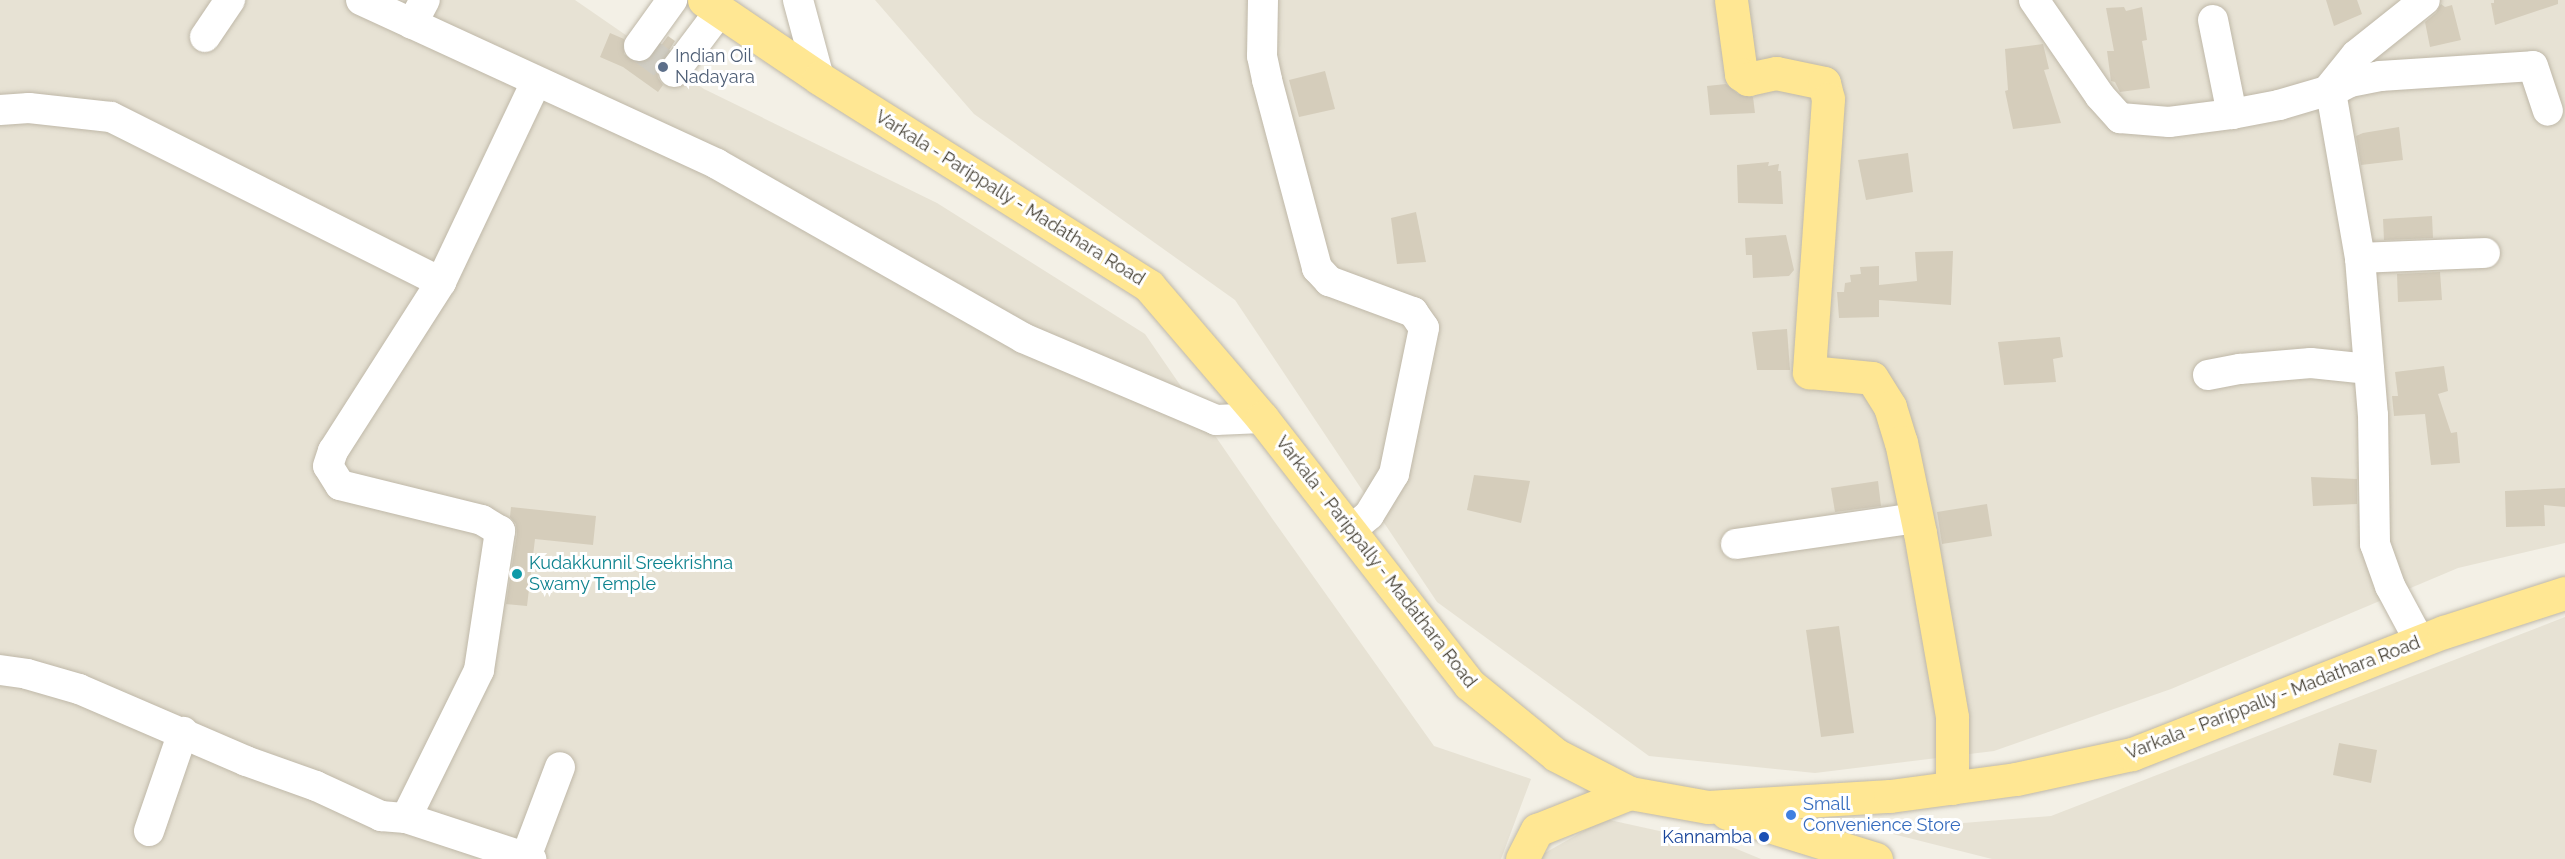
<!DOCTYPE html>
<html>
<head>
<meta charset="utf-8">
<style>
	body { margin:0 }
	#map { position:relative; width:2565px; height:859px; overflow:hidden; background:#f3f0e6; font-family:Raleway,sans-serif }
	div>[style] { position:absolute }
	.residential>* { inset:0; background:#e7e2d4 }
	.building>* { inset:0; background:#d5cdbb }
	.minor-tunnel>* { height:30px; margin-top:-15px; transform-origin:0; background:repeating-linear-gradient(90deg,#d0cdc3 0 30px,transparent 0 45px) }
	.roads { filter:drop-shadow(0 0 2px #bfb8a8) drop-shadow(0 0 2px #bfb8a8) }
	.minor>* { height:30px; margin:-15px; padding:0 15px; transform-origin:15px; border-radius:15px; background:#fff }
	.major>* { height:33px; margin:-16.5px; padding:0 16.5px; transform-origin:16.5px; border-radius:16.5px; background:#ffe793 }
	.dots>* { width:16px; height:16px; translate:-50% -50%; box-sizing:border-box; border:3px solid #fff; border-radius:50% }
	span { translate:-50% -50%; white-space:nowrap; text-align:center; line-height:1.15; -webkit-text-stroke:6px #fff; paint-order:stroke }
	.service-label { font-size:18px; color:#4e5e75 }
	.left { translate:0 -50%; text-align:left }
	.street-label { font-size:18px; color:#464135 }
	.culture-label { font-size:18px; color:#0d838f }
	.shop-label { font-size:18px; color:#366cbe }
	.transit-label { font-size:18px; color:#164399 }
	.right { translate:-100% -50%; text-align:right }
</style>
</head>
<body>
<div id="map">
	<div class="residential">
		<i style="clip-path:polygon(0 0,575px 0,704px 89px,937px 203px,1145px 334px,1269px 514px,1434px 746px,1531px 779px,1501px 859px,0 859px)"></i>
		<i style="clip-path:polygon(875px 0,2565px 0,2565px 543px,2458px 568px,2171px 689px,1994px 751px,1815px 773px,1649px 756px,1437px 602px,1235px 300px,974px 114px)"></i>
		<i style="clip-path:polygon(2565px 617px,2565px 859px,1992px 859px,1877px 830px,2051px 816px)"></i>
		<i style="clip-path:polygon(1605px 819px,1732px 847px,1761px 859px,1542px 859px,1543px 854px)"></i>
	</div>
	<div class="building">
		<i style="clip-path:polygon(2326px 0,2357px 0,2362px 14px,2334px 26px)"></i>
		<i style="clip-path:polygon(2494px 0,2558px 0,2558px 4px,2495px 25px,2491px 3px,2494px 3px)"></i>
		<i style="clip-path:polygon(2441px 4px,2445px 7px,2452px 5px,2461px 40px,2430px 47px,2425px 22px,2436px 13px)"></i>
		<i style="clip-path:polygon(2124px 7px,2126px 11px,2142px 7px,2147px 40px,2142px 41px,2150px 88px,2120px 92px,2115px 82px,2111px 81px,2107px 51px,2114px 51px,2106px 8px)"></i>
		<i style="clip-path:polygon(610px 33px,624px 39px,624px 54px,637px 63px,646px 62px,653px 56px,668px 36px,675px 41px,657px 69px,658px 78px,663px 85px,658px 92px,623px 67px,600px 57px)"></i>
		<i style="clip-path:polygon(2043px 44px,2049px 69px,2044px 70px,2061px 123px,2013px 129px,2005px 91px,2008px 90px,2005px 49px)"></i>
		<i style="clip-path:polygon(1325px 71px,1335px 109px,1299px 117px,1289px 80px)"></i>
		<i style="clip-path:polygon(1726px 84px,1738px 94px,1753px 97px,1755px 113px,1710px 115px,1707px 86px)"></i>
		<i style="clip-path:polygon(2399px 127px,2403px 160px,2361px 165px,2356px 136px,2363px 133px)"></i>
		<i style="clip-path:polygon(1908px 153px,1913px 192px,1866px 200px,1858px 160px)"></i>
		<i style="clip-path:polygon(1769px 162px,1768px 166px,1779px 164px,1778px 171px,1781px 171px,1783px 204px,1738px 203px,1737px 165px)"></i>
		<i style="clip-path:polygon(1416px 212px,1426px 262px,1397px 264px,1391px 218px)"></i>
		<i style="clip-path:polygon(2432px 216px,2433px 238px,2384px 240px,2383px 219px)"></i>
		<i style="clip-path:polygon(1786px 235px,1794px 270px,1789px 276px,1753px 278px,1752px 255px,1746px 255px,1745px 238px)"></i>
		<i style="clip-path:polygon(1953px 251px,1951px 305px,1879px 300px,1879px 317px,1839px 318px,1837px 292px,1844px 292px,1845px 283px,1851px 282px,1850px 275px,1861px 274px,1860px 267px,1879px 266px,1879px 285px,1917px 281px,1915px 252px)"></i>
		<i style="clip-path:polygon(2440px 272px,2442px 300px,2398px 302px,2397px 274px)"></i>
		<i style="clip-path:polygon(1787px 329px,1790px 370px,1757px 370px,1752px 332px)"></i>
		<i style="clip-path:polygon(2060px 337px,2063px 357px,2053px 359px,2056px 382px,2004px 385px,1998px 342px)"></i>
		<i style="clip-path:polygon(2444px 366px,2448px 391px,2438px 394px,2451px 433px,2457px 432px,2460px 463px,2431px 465px,2425px 414px,2394px 416px,2392px 396px,2398px 396px,2395px 372px)"></i>
		<i style="clip-path:polygon(1474px 475px,1530px 481px,1521px 523px,1467px 510px)"></i>
		<i style="clip-path:polygon(2311px 477px,2357px 479px,2357px 504px,2313px 506px)"></i>
		<i style="clip-path:polygon(1878px 481px,1881px 506px,1835px 512px,1831px 488px)"></i>
		<i style="clip-path:polygon(2565px 488px,2565px 507px,2544px 505px,2545px 526px,2506px 527px,2505px 491px)"></i>
		<i style="clip-path:polygon(1987px 504px,1992px 536px,1942px 544px,1937px 512px)"></i>
		<i style="clip-path:polygon(511px 507px,596px 516px,593px 545px,535px 539px,527px 606px,506px 604px,517px 534px,516px 524px,510px 517px)"></i>
		<i style="clip-path:polygon(1839px 626px,1854px 733px,1821px 737px,1806px 630px)"></i>
		<i style="clip-path:polygon(2339px 743px,2377px 750px,2371px 783px,2333px 775px)"></i>
	</div>
	<div class="minor-tunnel">
		<i style="left:639px;top:46px;width:44px;rotate:36.6deg"></i>
	</div>
	<div class="roads">
		<div class="minor">
			<i style="left:361px;top:0;width:392px;rotate:24.7deg"></i>
			<i style="left:717px;top:164px;width:352px;rotate:29.6deg"></i>
			<i style="left:1023px;top:338px;width:210px;rotate:23deg"></i>
			<i style="left:1216px;top:420px;width:46px;rotate:-2.5deg"></i>
			<i style="left:798px;top:0;width:81px;rotate:74.9deg"></i>
			<i style="left:1263px;top:0;width:56px;rotate:91deg"></i>
			<i style="left:1262px;top:56px;width:25px;rotate:78deg"></i>
			<i style="left:1267px;top:80px;width:195px;rotate:75.1deg"></i>
			<i style="left:1317px;top:268px;width:18px;rotate:47deg"></i>
			<i style="left:1329px;top:281px;width:90px;rotate:20.3deg"></i>
			<i style="left:1413px;top:312px;width:19px;rotate:55deg"></i>
			<i style="left:1424px;top:328px;width:149px;rotate:101.6deg"></i>
			<i style="left:1394px;top:474px;width:48px;rotate:121.4deg"></i>
			<i style="left:1369px;top:515px;width:25px;rotate:140deg"></i>
			<i style="left:2034px;top:0;width:116px;rotate:55.5deg"></i>
			<i style="left:2100px;top:96px;width:30px;rotate:48deg"></i>
			<i style="left:2120px;top:118px;width:49px;rotate:4.7deg"></i>
			<i style="left:2169px;top:122px;width:64px;rotate:-7.2deg"></i>
			<i style="left:2232px;top:114px;width:48px;rotate:-10.8deg"></i>
			<i style="left:2279px;top:105px;width:50px;rotate:-16.3deg"></i>
			<i style="left:2327px;top:91px;width:4px;rotate:14deg"></i>
			<i style="left:2331px;top:92px;width:169px;rotate:80.1deg"></i>
			<i style="left:2360px;top:258px;width:158px;rotate:85.3deg"></i>
			<i style="left:2373px;top:415px;width:129px;rotate:89.1deg"></i>
			<i style="left:2375px;top:544px;width:45px;rotate:70.3deg"></i>
			<i style="left:2390px;top:586px;width:64px;rotate:61.8deg"></i>
			<i style="left:2213px;top:20px;width:96px;rotate:78.6deg"></i>
			<i style="left:412px;top:24px;width:27px;rotate:-62deg"></i>
			<i style="left:205px;top:37px;width:45px;rotate:-56deg"></i>
			<i style="left:639px;top:46px;width:57px;rotate:-54.3deg"></i>
			<i style="left:674px;top:72px;width:76px;rotate:-53deg"></i>
			<i style="left:2327px;top:91px;width:46px;rotate:-51.1deg"></i>
			<i style="left:2356px;top:55px;width:88px;rotate:-38.6deg"></i>
			<i style="left:2331px;top:92px;width:21px;rotate:-28deg"></i>
			<i style="left:2350px;top:82px;width:31px;rotate:-11deg"></i>
			<i style="left:2380px;top:76px;width:153px;rotate:-3.7deg"></i>
			<i style="left:2533px;top:66px;width:47px;rotate:71.6deg"></i>
			<i style="left:0;top:110px;width:29px;rotate:-4deg"></i>
			<i style="left:29px;top:108px;width:82px;rotate:6.3deg"></i>
			<i style="left:111px;top:117px;width:369px;rotate:26.6deg"></i>
			<i style="left:2360px;top:258px;width:125px;rotate:-2.3deg"></i>
			<i style="left:2208px;top:375px;width:33px;rotate:-11deg"></i>
			<i style="left:2240px;top:369px;width:71px;rotate:-4.8deg"></i>
			<i style="left:2311px;top:363px;width:58px;rotate:5.9deg"></i>
			<i style="left:1736px;top:544px;width:182px;rotate:-8.2deg"></i>
			<i style="left:0;top:670px;width:27px;rotate:8deg"></i>
			<i style="left:27px;top:674px;width:54px;rotate:16.1deg"></i>
			<i style="left:79px;top:689px;width:182px;rotate:23.3deg"></i>
			<i style="left:246px;top:761px;width:74px;rotate:19.7deg"></i>
			<i style="left:316px;top:786px;width:72px;rotate:24.8deg"></i>
			<i style="left:381px;top:816px;width:25px;rotate:5deg"></i>
			<i style="left:406px;top:818px;width:132px;rotate:18.2deg"></i>
			<i style="left:406px;top:818px;width:165px;rotate:-63.7deg"></i>
			<i style="left:479px;top:670px;width:141px;rotate:-81.4deg"></i>
			<i style="left:500px;top:531px;width:21px;rotate:-149deg"></i>
			<i style="left:482px;top:520px;width:146px;rotate:-166.2deg"></i>
			<i style="left:340px;top:485px;width:22px;rotate:-122deg"></i>
			<i style="left:328px;top:466px;width:16px;rotate:-72deg"></i>
			<i style="left:333px;top:451px;width:201px;rotate:-57.4deg"></i>
			<i style="left:441px;top:282px;width:221px;rotate:-64.6deg"></i>
			<i style="left:149px;top:831px;width:105px;rotate:-71deg"></i>
			<i style="left:526px;top:857px;width:96px;rotate:-69.3deg"></i>
		</div>
		<div class="major">
			<i style="left:704px;top:0;width:139px;rotate:34.1deg"></i>
			<i style="left:819px;top:78px;width:390px;rotate:32.2deg"></i>
			<i style="left:1149px;top:286px;width:174px;rotate:49.4deg"></i>
			<i style="left:1262px;top:418px;width:337px;rotate:52.1deg"></i>
			<i style="left:1469px;top:684px;width:112px;rotate:39.2deg"></i>
			<i style="left:1556px;top:755px;width:83px;rotate:27.2deg"></i>
			<i style="left:1630px;top:793px;width:79px;rotate:10.2deg"></i>
			<i style="left:1708px;top:807px;width:182px;rotate:-3.5deg"></i>
			<i style="left:1890px;top:796px;width:127px;rotate:-7.7deg"></i>
			<i style="left:2016px;top:779px;width:119px;rotate:-12.2deg"></i>
			<i style="left:2132px;top:754px;width:335px;rotate:-21.4deg"></i>
			<i style="left:2444px;top:632px;width:127px;rotate:-17.9deg"></i>
			<i style="left:1731px;top:0;width:75px;rotate:82.3deg"></i>
			<i style="left:1741px;top:74px;width:9px;rotate:36deg"></i>
			<i style="left:1748px;top:79px;width:29px;rotate:-12deg"></i>
			<i style="left:1776px;top:73px;width:49px;rotate:11.8deg"></i>
			<i style="left:1824px;top:83px;width:16px;rotate:76deg"></i>
			<i style="left:1828px;top:99px;width:274px;rotate:94deg"></i>
			<i style="left:1809px;top:372px;width:63px;rotate:5.4deg"></i>
			<i style="left:1872px;top:378px;width:34px;rotate:58deg"></i>
			<i style="left:1890px;top:407px;width:37px;rotate:73deg"></i>
			<i style="left:1901px;top:442px;width:93px;rotate:78.2deg"></i>
			<i style="left:1920px;top:533px;width:187px;rotate:80.1deg"></i>
			<i style="left:1952px;top:717px;width:71px;rotate:90deg"></i>
			<i style="left:1727px;top:813px;width:156px;rotate:17.2deg"></i>
			<i style="left:1522px;top:859px;width:33px;rotate:-63deg"></i>
			<i style="left:1537px;top:830px;width:100px;rotate:-21.7deg"></i>
		</div>
	</div>
	<div class="dots">
		<i style="left:663px;top:67px;background:#5c6f8a"></i>
		<i style="left:517px;top:574px;background:#0f9aa8"></i>
		<i style="left:1791px;top:815px;background:#3f7fe0"></i>
		<i style="left:1764px;top:837px;background:#1a4fb4"></i>
	</div>
	<div class="service-label">
		<span class="left" style="left:675px;top:67px">Indian Oil<br>Nadayara</span>
	</div>
	<div class="street-label">
		<span style="left:1010px;top:198px;rotate:32deg">Varkala - Parippally - Madathara Road</span>
		<span style="left:1376px;top:562px;rotate:52deg">Varkala - Parippally - Madathara Road</span>
		<span style="left:2273px;top:698px;rotate:-21deg">Varkala - Parippally - Madathara Road</span>
	</div>
	<div class="culture-label">
		<span class="left" style="left:529px;top:574px">Kudakkunnil Sreekrishna<br>Swamy Temple</span>
	</div>
	<div class="shop-label">
		<span class="left" style="left:1803px;top:815px">Small<br>Convenience Store</span>
	</div>
	<div class="transit-label">
		<span class="right" style="left:1752px;top:837px">Kannamba</span>
	</div>
</div>
</body>
</html>
